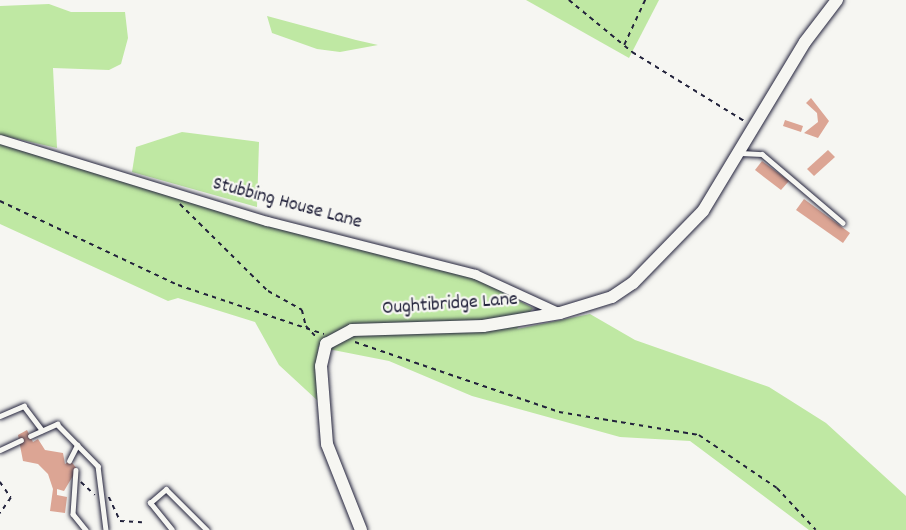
<!DOCTYPE html>
<html>
<head>
<meta charset="utf-8">
<style>
	body { margin:0 }
	#map { position:relative; width:906px; height:530px; overflow:hidden; background:#f6f6f2; font-family:Dekko,sans-serif }
	div>[style] { position:absolute }
	.green>* { inset:0; background:#bfe8a3 }
	.building>* { inset:0; background:#dca594 }
	.path>* { height:1.5px; margin-top:-0.75px; transform-origin:0; background:repeating-linear-gradient(90deg,#22223b 0 4.5px,transparent 0 9px) }
	.roads { filter:drop-shadow(0 0 2px #22223b) drop-shadow(0 0 2px #22223b) }
	.service>* { height:4.5px; margin:-2.25px; padding:0 2.25px; transform-origin:2.25px; border-radius:2.25px; background:#f6f6f2 }
	.minor>* { height:9px; margin:-4.5px; padding:0 4.5px; transform-origin:4.5px; border-radius:4.5px; background:#f6f6f2 }
	.tertiary>* { height:12px; margin:-6px; padding:0 6px; transform-origin:6px; border-radius:6px; background:#f6f6f2 }
	span { translate:-50% -50%; white-space:nowrap; text-align:center; line-height:1.15; -webkit-text-stroke:4.5px #f6f6f2; paint-order:stroke }
	.street-label { font-size:20px; color:#22223b }
</style>
</head>
<body>
<div id="map">
	<div class="green">
		<i style="clip-path:polygon(526px 0,659px 0,629px 58px)"></i>
		<i style="clip-path:polygon(49px 4px,71px 12px,125px 12px,128px 38px,121px 64px,109px 70px,53px 68px,57px 148px,0 135px,0 6px)"></i>
		<i style="clip-path:polygon(267px 16px,356px 40px,378px 45px,340px 52px,317px 49px,272px 33px)"></i>
		<i style="clip-path:polygon(182px 132px,259px 142px,257px 207px,132px 172px,136px 147px)"></i>
		<i style="clip-path:polygon(0 143px,264px 225px,473px 277px,533px 308px,517px 329px,590px 314px,635px 340px,769px 387px,826px 423px,906px 496px,906px 530px,809px 530px,690px 441px,620px 437px,472px 396px,389px 361px,318px 347px,318px 401px,279px 365px,255px 322px,178px 298px,168px 301px,0 224px)"></i>
	</div>
	<div class="building">
		<i style="clip-path:polygon(811px 98px,829px 121px,818px 138px,804px 133px,818px 122px,817px 113px,806px 103px)"></i>
		<i style="clip-path:polygon(785px 120px,803px 126px,801px 132px,783px 126px)"></i>
		<i style="clip-path:polygon(828px 150px,835px 157px,814px 176px,807px 169px)"></i>
		<i style="clip-path:polygon(762px 161px,789px 181px,781px 190px,755px 170px)"></i>
		<i style="clip-path:polygon(804px 199px,850px 233px,843px 243px,796px 210px)"></i>
		<i style="clip-path:polygon(27px 430px,33px 442px,38px 439px,45px 450px,63px 453px,65px 464px,70px 460px,77px 469px,64px 491px,57px 489px,57px 495px,67px 497px,65px 513px,50px 511px,53px 489px,48px 474px,38px 464px,23px 461px,18px 435px)"></i>
	</div>
	<div class="path">
		<i style="left:569px;top:0;width:82px;rotate:39.5deg"></i>
		<i style="left:632px;top:52px;width:134px;rotate:31.6deg"></i>
		<i style="left:624px;top:45px;width:50px;rotate:-65deg"></i>
		<i style="left:0;top:201px;width:197px;rotate:25.3deg"></i>
		<i style="left:178px;top:285px;width:154px;rotate:18.6deg"></i>
		<i style="left:180px;top:204px;width:124px;rotate:44.7deg"></i>
		<i style="left:268px;top:291px;width:39px;rotate:29deg"></i>
		<i style="left:302px;top:310px;width:16px;rotate:76deg"></i>
		<i style="left:306px;top:326px;width:18px;rotate:47deg"></i>
		<i style="left:355px;top:342px;width:216px;rotate:18.9deg"></i>
		<i style="left:559px;top:412px;width:142px;rotate:9.3deg"></i>
		<i style="left:699px;top:435px;width:94px;rotate:34.2deg"></i>
		<i style="left:777px;top:488px;width:57px;rotate:47.1deg"></i>
		<i style="left:0;top:482px;width:19px;rotate:55deg"></i>
		<i style="left:11px;top:498px;width:19px;rotate:125deg"></i>
		<i style="left:81px;top:482px;width:19px;rotate:43deg"></i>
		<i style="left:109px;top:497px;width:26px;rotate:65deg"></i>
		<i style="left:120px;top:521px;width:22px;rotate:3deg"></i>
	</div>
	<div class="roads">
		<div class="service">
			<i style="left:741px;top:153px;width:21px;rotate:3deg"></i>
			<i style="left:762px;top:154px;width:106px;rotate:40.4deg"></i>
			<i style="left:0;top:416px;width:26px;rotate:-23deg"></i>
			<i style="left:24px;top:406px;width:30px;rotate:53deg"></i>
			<i style="left:30px;top:436px;width:30px;rotate:-24deg"></i>
			<i style="left:57px;top:424px;width:59px;rotate:45.7deg"></i>
			<i style="left:98px;top:466px;width:64px;rotate:82.9deg"></i>
			<i style="left:0;top:450px;width:23px;rotate:-25deg"></i>
			<i style="left:69px;top:461px;width:18px;rotate:-63deg"></i>
			<i style="left:76px;top:470px;width:44px;rotate:93.9deg"></i>
			<i style="left:73px;top:514px;width:21px;rotate:51deg"></i>
			<i style="left:172px;top:530px;width:35px;rotate:-129deg"></i>
			<i style="left:150px;top:503px;width:21px;rotate:-41deg"></i>
			<i style="left:166px;top:489px;width:58px;rotate:45deg"></i>
		</div>
		<div class="minor">
			<i style="left:0;top:139px;width:279px;rotate:17.1deg"></i>
			<i style="left:267px;top:221px;width:215px;rotate:14.3deg"></i>
			<i style="left:475px;top:274px;width:94px;rotate:24.6deg"></i>
		</div>
		<div class="tertiary">
			<i style="left:361px;top:530px;width:92px;rotate:-111.6deg"></i>
			<i style="left:327px;top:444px;width:78px;rotate:-94.4deg"></i>
			<i style="left:321px;top:366px;width:23px;rotate:-77deg"></i>
			<i style="left:326px;top:344px;width:30px;rotate:-28deg"></i>
			<i style="left:352px;top:330px;width:131px;rotate:-1.7deg"></i>
			<i style="left:483px;top:326px;width:78px;rotate:-9.6deg"></i>
			<i style="left:560px;top:313px;width:54px;rotate:-17.1deg"></i>
			<i style="left:612px;top:297px;width:25px;rotate:-34deg"></i>
			<i style="left:633px;top:283px;width:100px;rotate:-45.8deg"></i>
			<i style="left:703px;top:211px;width:197px;rotate:-58.9deg"></i>
			<i style="left:805px;top:42px;width:53px;rotate:-52.7deg"></i>
		</div>
	</div>
	<div class="street-label">
		<span style="left:287px;top:204px;rotate:15deg">Stubbing House Lane</span>
		<span style="left:450px;top:305px;rotate:-4deg">Oughtibridge Lane</span>
	</div>
</div>
</body>
</html>
